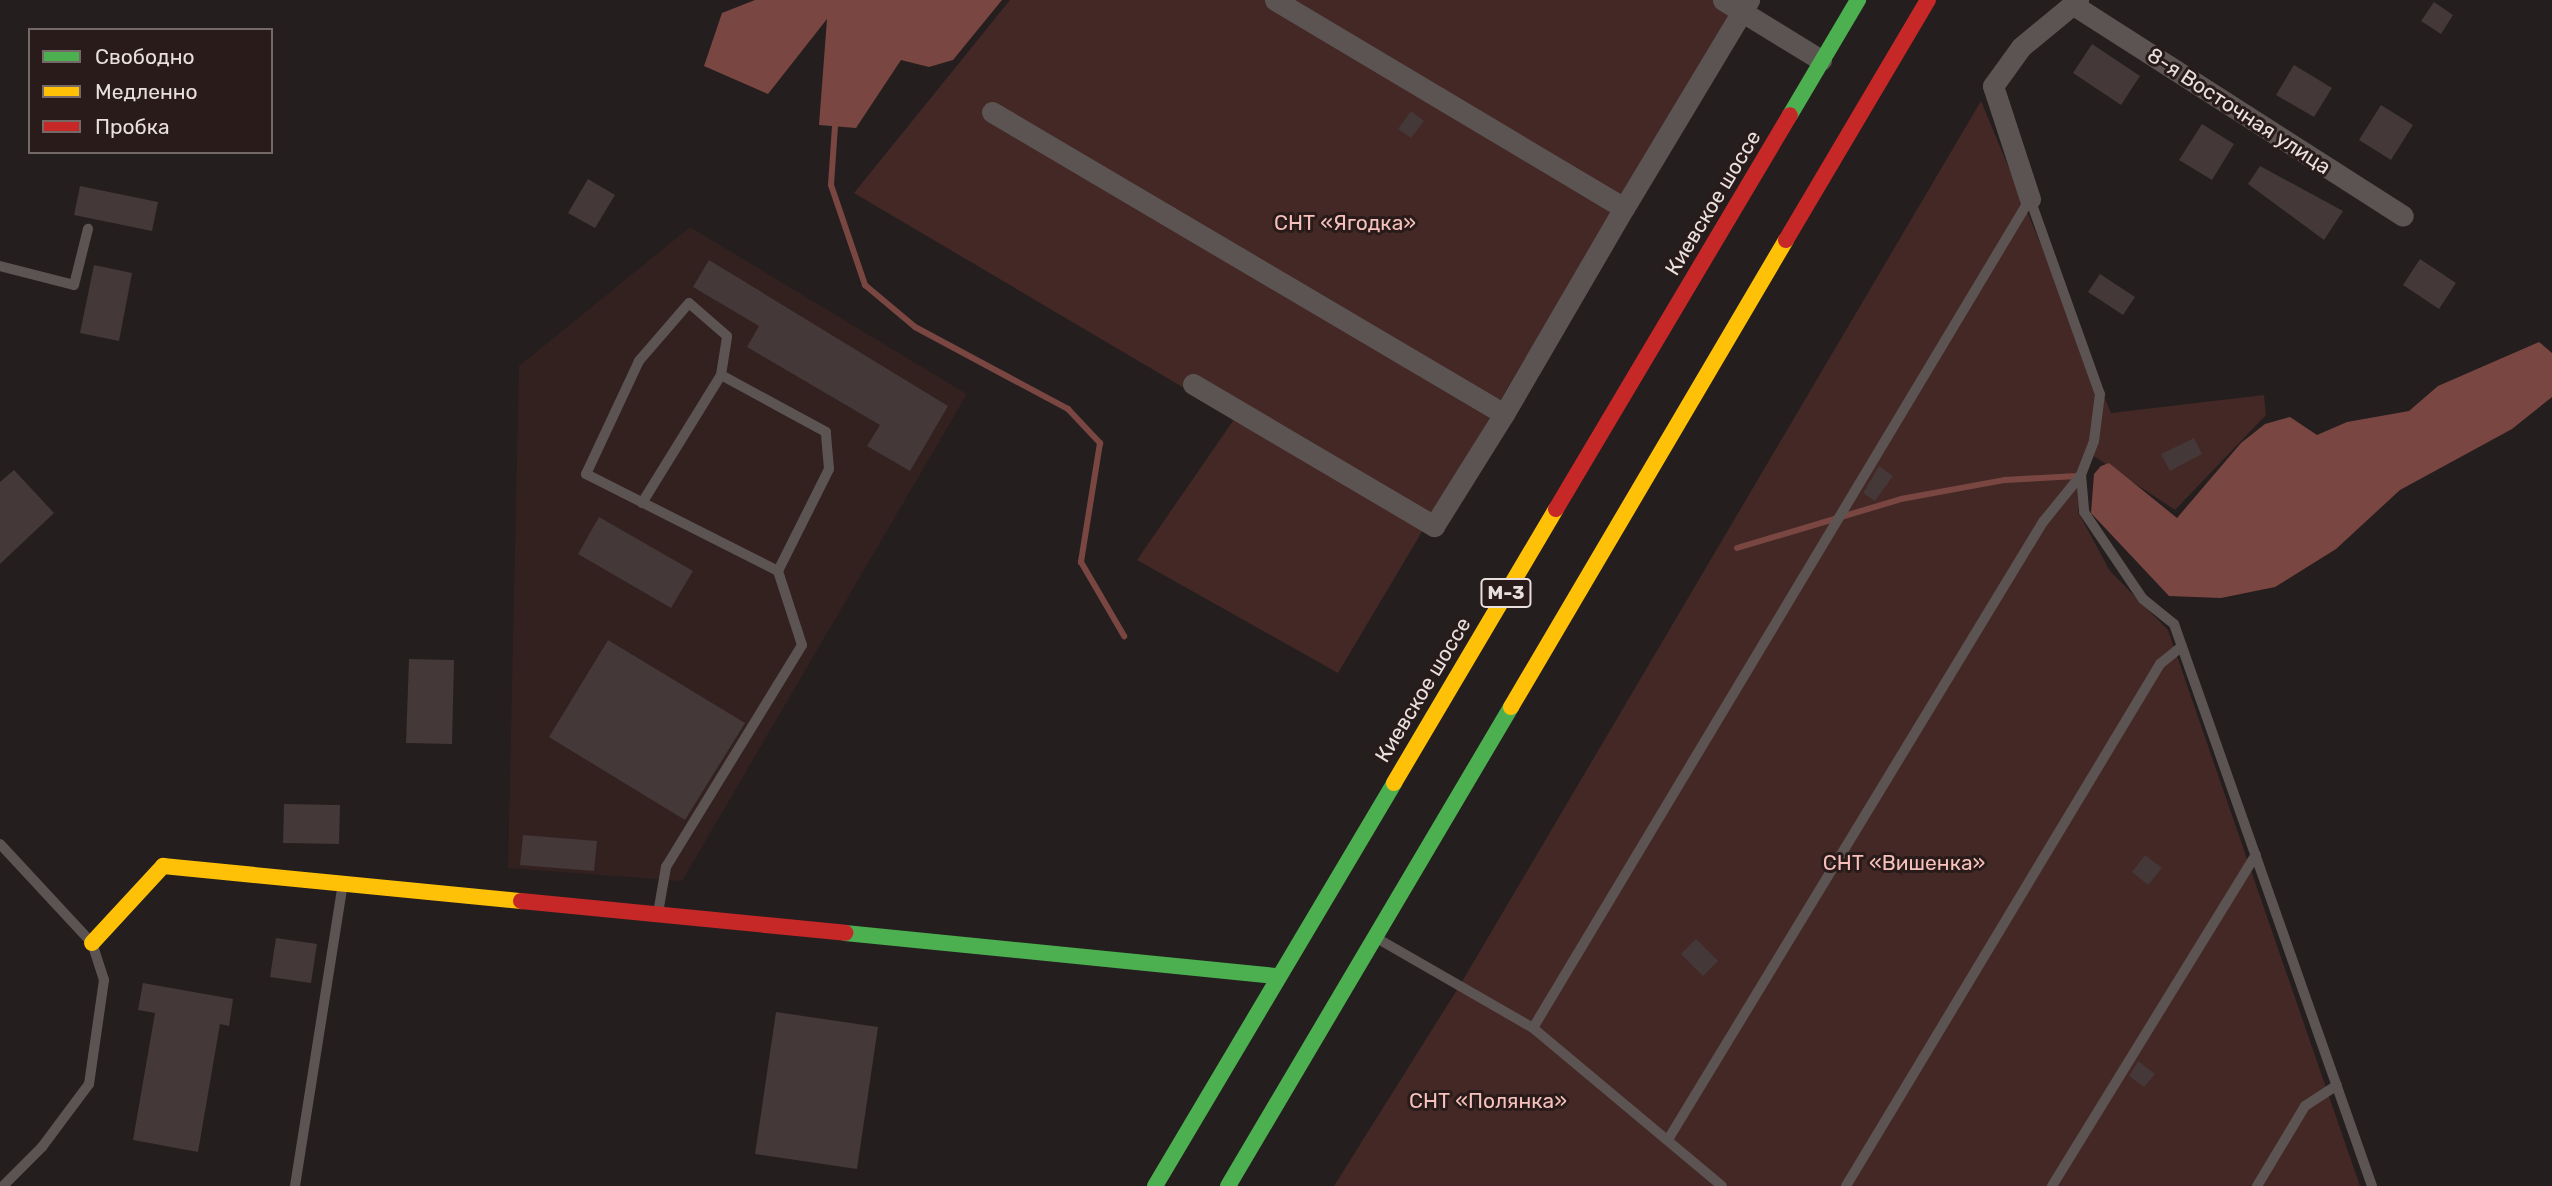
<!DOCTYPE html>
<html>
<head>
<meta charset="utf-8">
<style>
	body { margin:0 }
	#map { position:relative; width:2552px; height:1186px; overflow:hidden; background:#241e1e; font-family:Rubik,sans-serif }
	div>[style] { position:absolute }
	.built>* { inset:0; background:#332120 }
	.green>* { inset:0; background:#432825 }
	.water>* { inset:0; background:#7a4641 }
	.stream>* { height:6px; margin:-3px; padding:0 3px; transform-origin:3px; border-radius:3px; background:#7a4641 }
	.building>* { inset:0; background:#443838 }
	.lane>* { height:10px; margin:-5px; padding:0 5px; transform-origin:5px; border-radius:5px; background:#5c5453 }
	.street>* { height:21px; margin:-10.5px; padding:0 10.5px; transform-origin:10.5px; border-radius:10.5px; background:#5c5453 }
	.fast>* { height:16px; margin:-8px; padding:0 8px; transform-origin:8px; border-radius:8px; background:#4caf50 }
	.slow>* { height:16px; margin:-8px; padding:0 8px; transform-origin:8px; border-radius:8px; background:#ffc107 }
	.jam>* { height:16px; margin:-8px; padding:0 8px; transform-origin:8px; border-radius:8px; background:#c62828 }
	span { translate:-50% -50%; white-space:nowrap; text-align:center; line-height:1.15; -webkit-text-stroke:6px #281b1a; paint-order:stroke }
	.shield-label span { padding:2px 5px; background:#281b1a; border:2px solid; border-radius:5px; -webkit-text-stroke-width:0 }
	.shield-label { font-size:19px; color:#e8dfde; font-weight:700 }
	.street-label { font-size:21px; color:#e8dfde }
	.park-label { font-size:21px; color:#f7c0ba }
	.legend { position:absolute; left:28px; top:28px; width:245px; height:126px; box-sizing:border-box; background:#281b1a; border:2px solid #756968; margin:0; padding:9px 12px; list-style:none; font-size:21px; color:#e8dfde }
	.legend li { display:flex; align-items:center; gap:14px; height:35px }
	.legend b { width:35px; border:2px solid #756968 }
</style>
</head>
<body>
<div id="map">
	<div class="built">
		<i style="clip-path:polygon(690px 227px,967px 394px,682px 881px,508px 868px,519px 366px)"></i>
	</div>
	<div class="green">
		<i style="clip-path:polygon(1010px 0,1738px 0,1338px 673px,1137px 560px,1235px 418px,854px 193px)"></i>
		<i style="clip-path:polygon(1981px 101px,2111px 413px,2264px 395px,2266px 415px,2175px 510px,2089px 453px,2078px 512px,2110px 571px,2168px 630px,2360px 1186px,1334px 1186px,1460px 985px)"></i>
	</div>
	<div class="water">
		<i style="clip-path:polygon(755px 0,1002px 0,953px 60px,929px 67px,901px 60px,856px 128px,819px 125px,827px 19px,768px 94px,704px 66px,722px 13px)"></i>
		<i style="clip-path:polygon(2539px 342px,2552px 353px,2552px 397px,2512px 429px,2400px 490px,2336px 549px,2275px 587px,2221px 598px,2169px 596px,2091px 513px,2094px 474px,2101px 466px,2109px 463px,2177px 518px,2241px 443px,2265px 424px,2290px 417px,2317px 435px,2347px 422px,2409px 411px,2438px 386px)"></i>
	</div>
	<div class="stream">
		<i style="left:835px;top:126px;width:59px;rotate:93.9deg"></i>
		<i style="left:831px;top:185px;width:106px;rotate:71.2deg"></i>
		<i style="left:865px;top:285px;width:65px;rotate:40deg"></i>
		<i style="left:915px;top:327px;width:174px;rotate:28.2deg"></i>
		<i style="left:1068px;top:409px;width:47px;rotate:46.7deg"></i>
		<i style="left:1100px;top:443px;width:121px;rotate:99.1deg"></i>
		<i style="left:1081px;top:562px;width:86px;rotate:59.8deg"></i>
		<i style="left:1737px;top:548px;width:171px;rotate:-16.6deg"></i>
		<i style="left:1901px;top:499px;width:106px;rotate:-10.4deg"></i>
		<i style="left:2005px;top:480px;width:72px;rotate:-3.2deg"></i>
	</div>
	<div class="building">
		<i style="clip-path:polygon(2434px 2px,2453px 15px,2441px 34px,2421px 21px)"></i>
		<i style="clip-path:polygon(2092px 44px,2140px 76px,2121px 105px,2073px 73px)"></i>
		<i style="clip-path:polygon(2294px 65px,2332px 88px,2314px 117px,2276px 95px)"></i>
		<i style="clip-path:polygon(2381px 105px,2413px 125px,2391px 160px,2359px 140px)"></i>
		<i style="clip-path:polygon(1411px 111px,1424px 121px,1411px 138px,1398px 129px)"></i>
		<i style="clip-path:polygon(2202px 124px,2234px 144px,2212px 180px,2179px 160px)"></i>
		<i style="clip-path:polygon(2260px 166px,2343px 211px,2324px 240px,2248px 184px)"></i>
		<i style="clip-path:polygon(588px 179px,615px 195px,595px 228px,568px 213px)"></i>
		<i style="clip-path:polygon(80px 186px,158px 202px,152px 231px,74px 215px)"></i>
		<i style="clip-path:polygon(2420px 259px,2456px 283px,2439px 309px,2403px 285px)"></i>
		<i style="clip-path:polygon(709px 260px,948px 406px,910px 471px,867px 446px,880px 425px,747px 347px,759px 326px,693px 287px)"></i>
		<i style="clip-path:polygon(94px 265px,132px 273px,119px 341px,80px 333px)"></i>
		<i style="clip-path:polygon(2100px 274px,2135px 297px,2123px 315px,2088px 292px)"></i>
		<i style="clip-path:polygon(2194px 438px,2202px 454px,2170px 471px,2161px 454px)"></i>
		<i style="clip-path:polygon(1879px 466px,1893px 476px,1875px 501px,1863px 493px)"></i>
		<i style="clip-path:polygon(14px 470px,54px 513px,0 564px,0 482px)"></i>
		<i style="clip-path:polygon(599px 517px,693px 571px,671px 608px,578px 554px)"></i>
		<i style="clip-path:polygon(608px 640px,745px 723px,685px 820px,549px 737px)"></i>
		<i style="clip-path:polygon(409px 659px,454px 660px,452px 744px,406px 743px)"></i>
		<i style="clip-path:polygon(284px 804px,340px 805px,339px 844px,283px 843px)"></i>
		<i style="clip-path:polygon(523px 835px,597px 841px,594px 871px,520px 865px)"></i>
		<i style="clip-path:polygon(2145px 855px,2162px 868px,2148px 885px,2132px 872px)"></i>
		<i style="clip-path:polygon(276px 938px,317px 944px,311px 983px,270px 977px)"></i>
		<i style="clip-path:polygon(1696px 939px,1718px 961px,1703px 976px,1681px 954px)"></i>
		<i style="clip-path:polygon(143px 983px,233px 999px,229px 1026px,220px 1024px,198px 1152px,133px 1140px,155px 1013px,138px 1010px)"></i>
		<i style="clip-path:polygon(776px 1012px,878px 1027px,857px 1169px,755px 1154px)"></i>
		<i style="clip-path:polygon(2138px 1061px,2155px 1074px,2144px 1087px,2129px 1076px)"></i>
	</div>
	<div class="lane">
		<i style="left:2030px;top:199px;width:207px;rotate:70.3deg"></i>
		<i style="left:2100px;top:394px;width:47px;rotate:97.3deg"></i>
		<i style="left:2094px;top:441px;width:36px;rotate:111deg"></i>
		<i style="left:2081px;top:475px;width:37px;rotate:85deg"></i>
		<i style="left:2084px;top:512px;width:105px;rotate:55.9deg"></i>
		<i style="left:2143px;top:599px;width:40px;rotate:39deg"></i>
		<i style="left:2174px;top:624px;width:596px;rotate:70.59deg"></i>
		<i style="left:0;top:266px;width:76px;rotate:14.4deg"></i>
		<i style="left:74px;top:285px;width:58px;rotate:-76deg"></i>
		<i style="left:642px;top:503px;width:150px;rotate:-58.3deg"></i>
		<i style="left:0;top:844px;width:135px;rotate:47.1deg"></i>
		<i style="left:92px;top:943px;width:39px;rotate:72deg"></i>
		<i style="left:104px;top:980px;width:105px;rotate:98.2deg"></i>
		<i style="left:89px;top:1084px;width:79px;rotate:126.7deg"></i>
		<i style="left:42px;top:1147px;width:55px;rotate:135deg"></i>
		<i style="left:658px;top:913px;width:47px;rotate:-80.1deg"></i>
		<i style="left:666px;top:867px;width:260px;rotate:-58.5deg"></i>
		<i style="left:802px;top:645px;width:78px;rotate:-108deg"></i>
		<i style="left:778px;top:571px;width:114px;rotate:-63.4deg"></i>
		<i style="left:829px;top:469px;width:37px;rotate:-95deg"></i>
		<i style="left:826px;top:432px;width:119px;rotate:-151.5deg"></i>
		<i style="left:721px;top:375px;width:39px;rotate:-81deg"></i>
		<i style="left:727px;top:336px;width:50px;rotate:-139deg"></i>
		<i style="left:689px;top:303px;width:77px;rotate:130.8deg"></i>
		<i style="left:639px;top:361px;width:125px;rotate:115.1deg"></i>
		<i style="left:586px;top:474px;width:215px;rotate:26.8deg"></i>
		<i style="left:1380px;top:940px;width:177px;rotate:29.9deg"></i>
		<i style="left:1533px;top:1028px;width:246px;rotate:39.9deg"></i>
		<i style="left:1533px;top:1028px;width:967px;rotate:-59.06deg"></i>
		<i style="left:1669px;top:1138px;width:721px;rotate:-58.74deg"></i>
		<i style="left:2043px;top:522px;width:60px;rotate:-51deg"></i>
		<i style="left:295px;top:1186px;width:306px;rotate:-81deg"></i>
		<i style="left:1846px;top:1186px;width:609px;rotate:-58.97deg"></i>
		<i style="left:2160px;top:664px;width:28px;rotate:-39deg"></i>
		<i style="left:2052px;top:1186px;width:389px;rotate:-58.4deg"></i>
		<i style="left:2257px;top:1186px;width:93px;rotate:-59deg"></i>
		<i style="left:2305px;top:1106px;width:38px;rotate:-33deg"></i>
	</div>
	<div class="street">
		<i style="left:1275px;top:0;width:406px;rotate:30.8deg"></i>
		<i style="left:1624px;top:208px;width:243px;rotate:-59deg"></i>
		<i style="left:1723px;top:0;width:115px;rotate:31.5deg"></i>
		<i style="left:2075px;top:6px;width:389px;rotate:32.6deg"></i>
		<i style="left:992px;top:112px;width:594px;rotate:30.53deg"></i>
		<i style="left:1504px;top:414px;width:238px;rotate:-59.8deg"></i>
		<i style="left:2030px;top:199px;width:119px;rotate:-108.1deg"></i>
		<i style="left:1993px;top:86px;width:48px;rotate:-54.3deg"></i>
		<i style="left:2021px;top:47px;width:74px;rotate:-39.5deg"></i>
		<i style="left:1193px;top:384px;width:280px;rotate:30.5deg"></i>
		<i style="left:1434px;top:526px;width:132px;rotate:-58deg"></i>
	</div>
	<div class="fast">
		<i style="left:1790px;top:115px;width:134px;rotate:-59.4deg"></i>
		<i style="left:845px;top:933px;width:433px;rotate:5.7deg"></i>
		<i style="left:1155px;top:1186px;width:469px;rotate:-59.3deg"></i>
		<i style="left:1228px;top:1186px;width:556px;rotate:-59.42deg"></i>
	</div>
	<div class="slow">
		<i style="left:1511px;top:707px;width:542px;rotate:-59.51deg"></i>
		<i style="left:1394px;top:783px;width:318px;rotate:-59.4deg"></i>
		<i style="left:92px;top:943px;width:105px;rotate:-47.3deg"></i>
		<i style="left:163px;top:866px;width:360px;rotate:5.6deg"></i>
	</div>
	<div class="jam">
		<i style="left:1786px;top:240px;width:279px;rotate:-59.4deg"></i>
		<i style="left:1556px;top:509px;width:458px;rotate:-59.3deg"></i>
		<i style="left:521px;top:901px;width:326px;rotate:5.6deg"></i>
	</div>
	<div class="shield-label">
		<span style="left:1506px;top:593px">М-3</span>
	</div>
	<div class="street-label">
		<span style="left:2239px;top:111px;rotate:33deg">8-я Восточная улица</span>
		<span style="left:1713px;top:203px;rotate:-59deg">Киевское шоссе</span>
		<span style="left:1423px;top:690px;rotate:-59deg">Киевское шоссе</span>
	</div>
	<div class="park-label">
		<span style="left:1345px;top:223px">СНТ «Ягодка»</span>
		<span style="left:1904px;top:863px">СНТ «Вишенка»</span>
		<span style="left:1488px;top:1101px">СНТ «Полянка»</span>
	</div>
	<ul class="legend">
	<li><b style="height:9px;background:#4caf50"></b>Свободно</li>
	<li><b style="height:9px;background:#ffc107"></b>Медленно</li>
	<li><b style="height:9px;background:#c62828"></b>Пробка</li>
	</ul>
</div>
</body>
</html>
